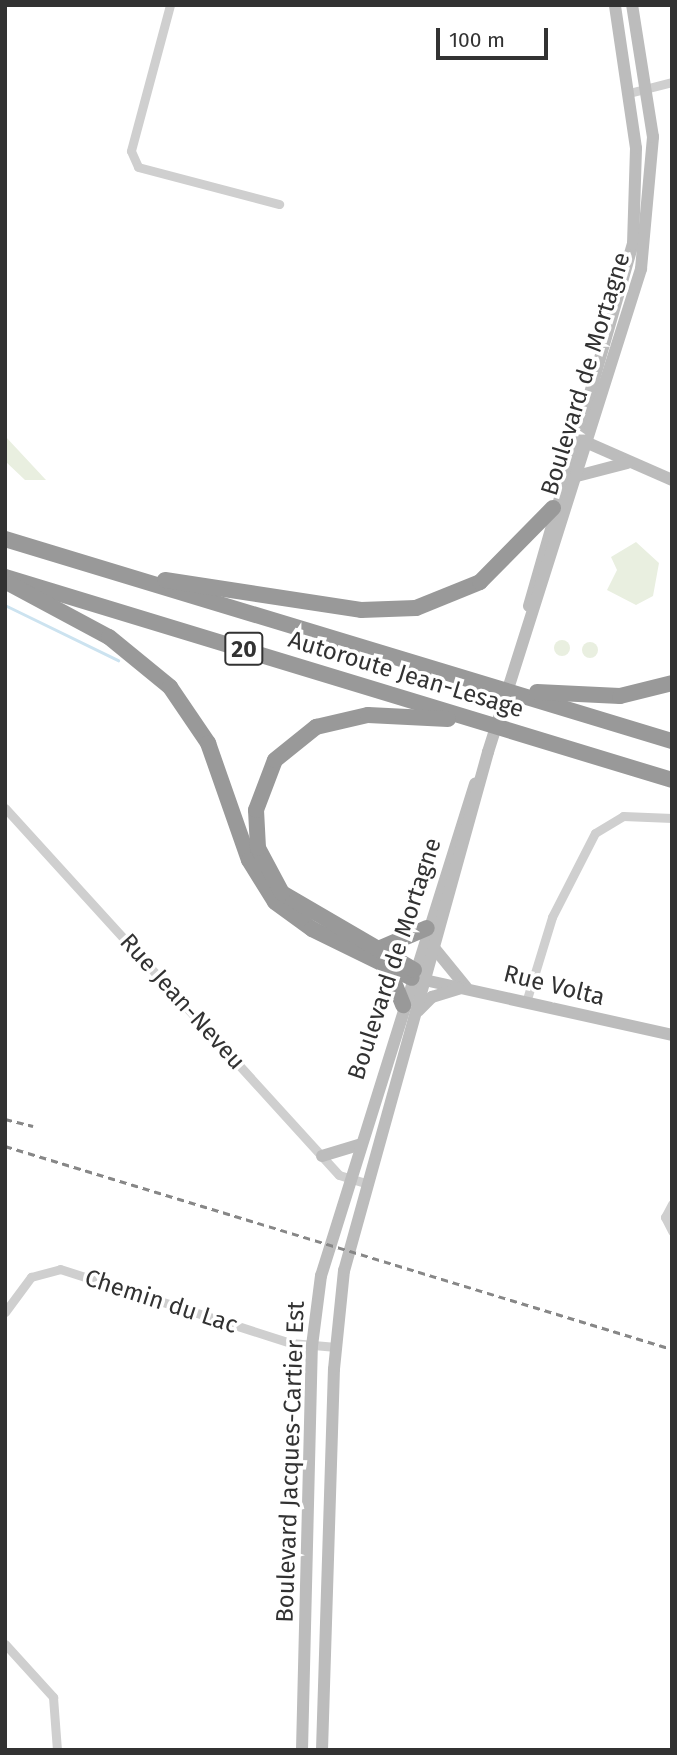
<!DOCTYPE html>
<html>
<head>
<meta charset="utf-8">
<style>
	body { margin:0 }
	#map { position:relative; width:677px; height:1755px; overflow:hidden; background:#fff; font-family:"Fira Sans",sans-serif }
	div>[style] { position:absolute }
	.green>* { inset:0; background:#e9efe0 }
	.round { border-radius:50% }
	.stream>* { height:2.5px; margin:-1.25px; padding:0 1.25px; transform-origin:1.25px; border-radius:1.25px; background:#cce3f0 }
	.street>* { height:9px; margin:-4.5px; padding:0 4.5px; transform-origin:4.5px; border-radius:4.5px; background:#cfcfcf }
	.secondary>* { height:12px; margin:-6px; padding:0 6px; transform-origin:6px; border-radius:6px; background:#bcbcbc }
	.highway>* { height:16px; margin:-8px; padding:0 8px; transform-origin:8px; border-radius:8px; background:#999 }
	.rail>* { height:2.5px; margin-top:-1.25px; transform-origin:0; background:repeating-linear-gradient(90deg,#878787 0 7px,transparent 0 12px) }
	span { translate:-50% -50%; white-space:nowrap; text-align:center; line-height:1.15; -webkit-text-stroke:7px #fff; paint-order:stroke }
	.shield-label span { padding:2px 5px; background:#fff; border:2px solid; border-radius:5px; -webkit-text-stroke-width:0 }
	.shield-label { font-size:23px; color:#323232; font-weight:700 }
	.street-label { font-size:24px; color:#323232 }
	.frame { position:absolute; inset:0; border:7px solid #323232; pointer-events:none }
	.scale { position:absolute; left:436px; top:28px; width:112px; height:32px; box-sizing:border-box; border:4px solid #323232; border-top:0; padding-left:9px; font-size:21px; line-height:24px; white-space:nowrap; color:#323232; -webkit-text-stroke:5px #fff; paint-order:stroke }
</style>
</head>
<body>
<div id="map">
	<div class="green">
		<i style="clip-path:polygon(5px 436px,46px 480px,25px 480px,5px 461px)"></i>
		<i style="clip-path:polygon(636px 542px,659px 563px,653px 596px,636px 605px,607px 590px,617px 570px,611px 557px)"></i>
		<i class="round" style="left:554px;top:640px;width:16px;height:16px"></i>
		<i class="round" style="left:582px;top:642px;width:16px;height:16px"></i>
	</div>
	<div class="stream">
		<i style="left:5px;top:605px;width:126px;rotate:26deg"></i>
	</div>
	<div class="street">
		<i style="left:170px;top:5px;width:151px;rotate:105deg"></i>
		<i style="left:131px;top:151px;width:17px;rotate:66deg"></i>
		<i style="left:138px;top:167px;width:146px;rotate:14.7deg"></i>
		<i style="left:629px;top:93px;width:44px;rotate:-14.3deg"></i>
		<i style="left:5px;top:808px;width:496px;rotate:47.7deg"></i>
		<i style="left:339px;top:1175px;width:27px;rotate:17deg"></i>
		<i style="left:527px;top:999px;width:86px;rotate:-73deg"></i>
		<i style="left:552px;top:917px;width:94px;rotate:-62.9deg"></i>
		<i style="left:595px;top:833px;width:33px;rotate:-31deg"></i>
		<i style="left:623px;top:816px;width:49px;rotate:2.3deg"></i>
		<i style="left:672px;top:1204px;width:15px;rotate:118deg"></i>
		<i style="left:665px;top:1217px;width:16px;rotate:63deg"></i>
		<i style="left:5px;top:1312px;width:44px;rotate:-53.4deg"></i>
		<i style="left:31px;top:1277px;width:30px;rotate:-15deg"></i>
		<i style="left:60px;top:1269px;width:243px;rotate:17.8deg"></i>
		<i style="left:291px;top:1343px;width:45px;rotate:5.1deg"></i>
		<i style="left:5px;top:1644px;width:72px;rotate:47.8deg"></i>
		<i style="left:53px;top:1697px;width:53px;rotate:85.7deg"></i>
	</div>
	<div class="secondary">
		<i style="left:581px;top:440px;width:99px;rotate:23.7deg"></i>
		<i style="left:577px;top:476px;width:52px;rotate:-14.6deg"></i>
		<i style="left:529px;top:606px;width:377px;rotate:-74deg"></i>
		<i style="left:633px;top:244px;width:96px;rotate:-88.2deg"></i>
		<i style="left:636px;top:148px;width:145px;rotate:-98.4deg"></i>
		<i style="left:435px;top:949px;width:49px;rotate:50.8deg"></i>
		<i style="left:420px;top:979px;width:258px;rotate:12.5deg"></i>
		<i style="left:418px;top:1011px;width:20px;rotate:-45deg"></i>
		<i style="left:432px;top:997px;width:28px;rotate:-17deg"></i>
		<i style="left:322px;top:1156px;width:38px;rotate:-17deg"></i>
		<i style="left:302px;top:1750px;width:404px;rotate:-88.6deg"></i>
		<i style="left:312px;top:1346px;width:71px;rotate:-82.7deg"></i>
		<i style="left:321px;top:1276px;width:516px;rotate:-72.62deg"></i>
		<i style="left:322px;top:1750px;width:381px;rotate:-88.2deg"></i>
		<i style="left:334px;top:1369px;width:99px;rotate:-84.2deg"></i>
		<i style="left:344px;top:1271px;width:539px;rotate:-74.49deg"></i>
		<i style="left:488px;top:752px;width:507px;rotate:-72.42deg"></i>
		<i style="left:641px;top:269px;width:133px;rotate:-84.8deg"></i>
		<i style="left:653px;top:137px;width:134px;rotate:-99deg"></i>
	</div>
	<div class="highway">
		<i style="left:5px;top:539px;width:697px;rotate:16.85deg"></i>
		<i style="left:5px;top:577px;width:697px;rotate:16.93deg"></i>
		<i style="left:165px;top:580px;width:198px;rotate:8.7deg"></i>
		<i style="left:361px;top:610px;width:55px;rotate:-2.1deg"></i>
		<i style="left:416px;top:608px;width:69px;rotate:-22.1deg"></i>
		<i style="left:480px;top:582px;width:104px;rotate:-45.4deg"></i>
		<i style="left:10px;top:584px;width:112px;rotate:28.2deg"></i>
		<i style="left:109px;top:637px;width:79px;rotate:39.3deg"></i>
		<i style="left:170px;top:687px;width:68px;rotate:55.8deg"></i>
		<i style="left:208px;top:743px;width:124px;rotate:70.7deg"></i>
		<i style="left:249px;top:860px;width:49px;rotate:58.2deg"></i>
		<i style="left:275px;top:902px;width:46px;rotate:36.1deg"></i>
		<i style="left:312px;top:929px;width:111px;rotate:26.1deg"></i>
		<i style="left:537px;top:692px;width:83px;rotate:2.8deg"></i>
		<i style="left:620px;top:696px;width:54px;rotate:-14deg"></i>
		<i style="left:378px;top:949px;width:53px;rotate:-23.2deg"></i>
		<i style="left:389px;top:970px;width:38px;rotate:68deg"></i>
		<i style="left:414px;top:970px;width:153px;rotate:-149.7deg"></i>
		<i style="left:282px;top:893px;width:51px;rotate:-118.1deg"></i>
		<i style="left:258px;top:848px;width:38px;rotate:-93deg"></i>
		<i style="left:256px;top:810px;width:53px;rotate:-69.2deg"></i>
		<i style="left:275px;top:760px;width:53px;rotate:-38.8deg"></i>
		<i style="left:316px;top:727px;width:53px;rotate:-13deg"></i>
		<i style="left:368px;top:715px;width:80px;rotate:2.9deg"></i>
	</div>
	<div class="rail">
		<i style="left:5px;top:1119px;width:29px;rotate:14deg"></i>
		<i style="left:5px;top:1146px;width:697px;rotate:16.93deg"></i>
	</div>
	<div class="shield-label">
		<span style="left:244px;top:649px">20</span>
	</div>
	<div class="street-label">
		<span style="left:586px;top:374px;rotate:-73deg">Boulevard de Mortagne</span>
		<span style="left:406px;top:675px;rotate:17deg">Autoroute Jean-Lesage</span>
		<span style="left:395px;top:959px;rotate:-72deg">Boulevard de Mortagne</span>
		<span style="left:554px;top:986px;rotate:14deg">Rue Volta</span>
		<span style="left:182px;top:1002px;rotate:48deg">Rue Jean-Neveu</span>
		<span style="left:161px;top:1302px;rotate:18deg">Chemin du Lac</span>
		<span style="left:291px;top:1462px;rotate:-88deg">Boulevard Jacques-Cartier Est</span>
	</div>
	<div class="frame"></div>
	<div class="scale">100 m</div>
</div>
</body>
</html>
